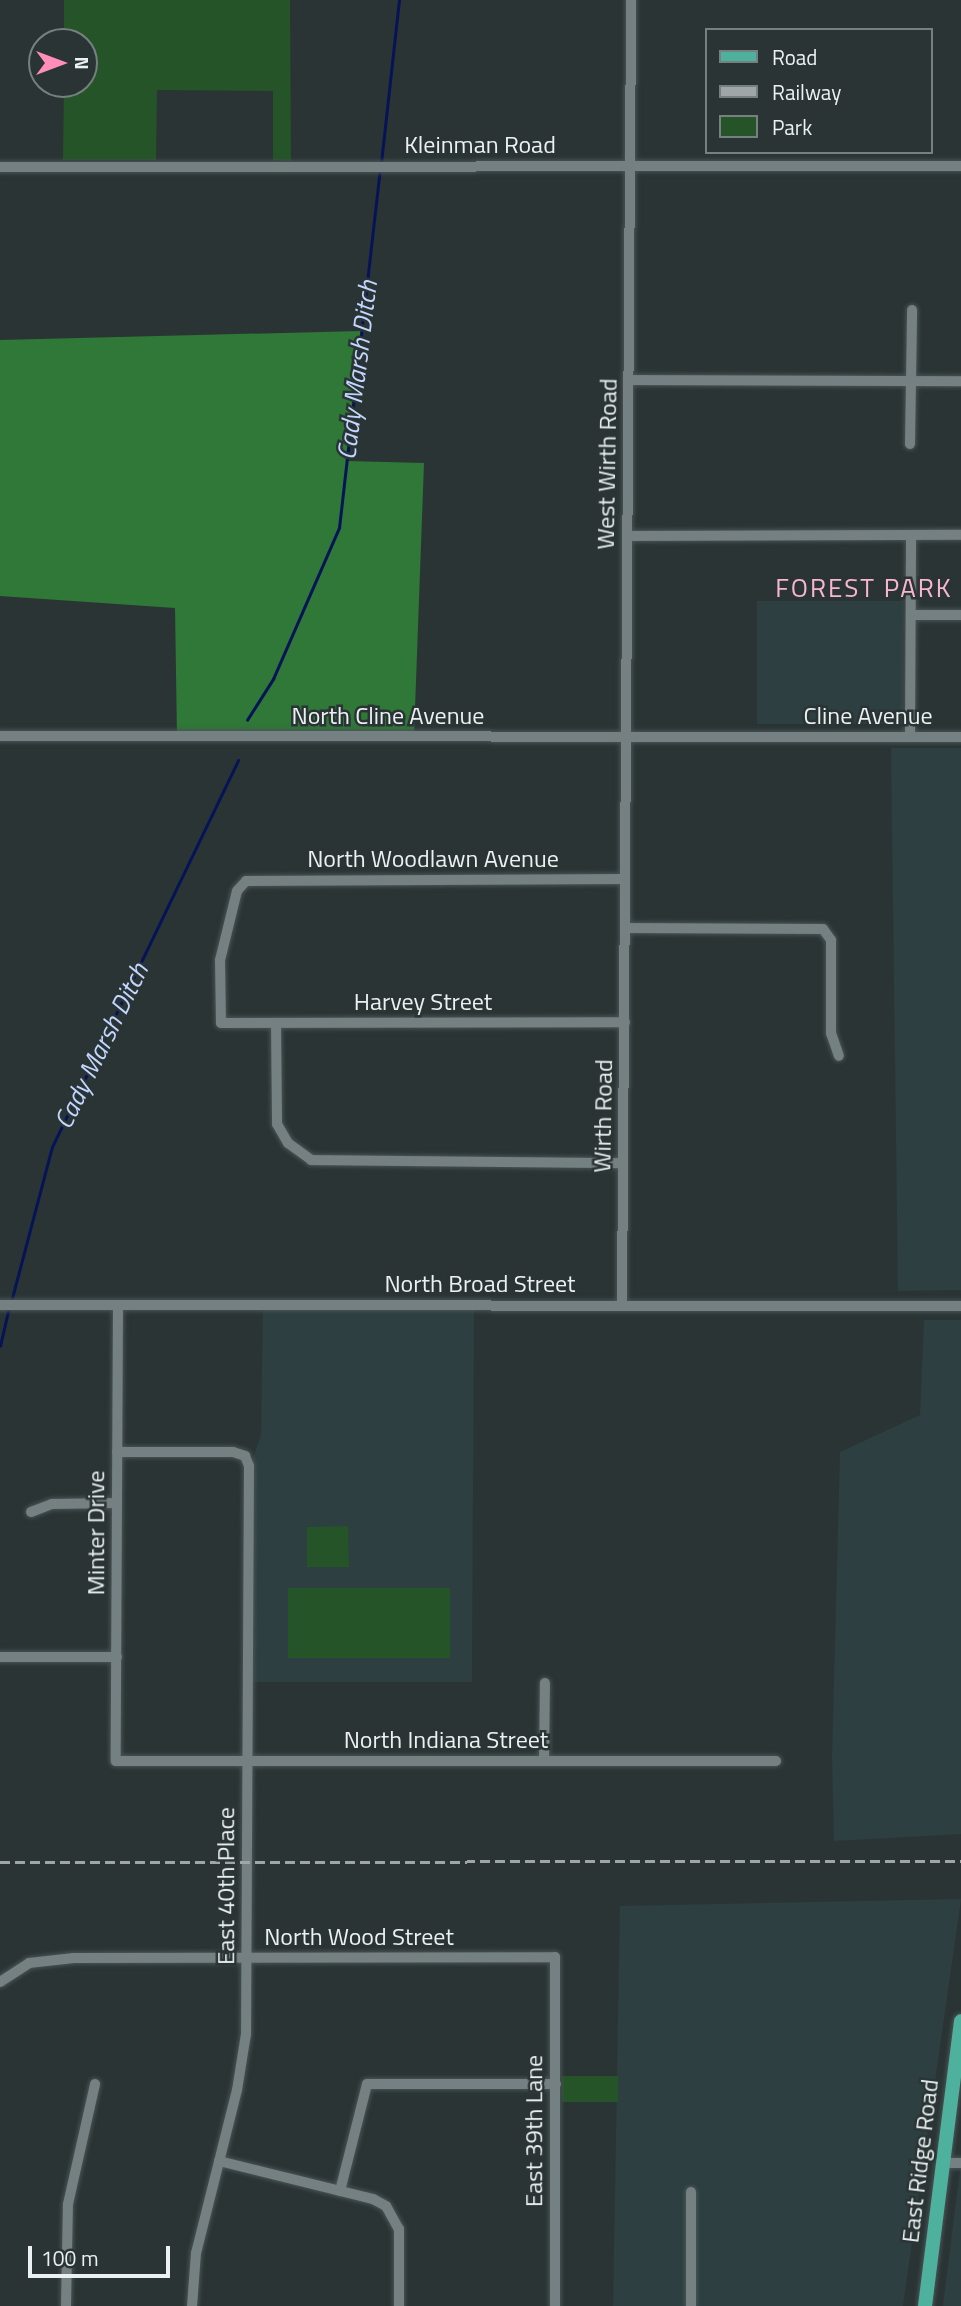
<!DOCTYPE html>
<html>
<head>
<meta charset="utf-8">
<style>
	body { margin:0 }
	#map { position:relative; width:961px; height:2306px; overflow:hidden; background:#2a3435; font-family:"Titillium Web",sans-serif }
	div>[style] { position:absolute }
	.built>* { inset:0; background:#2d3f41 }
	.green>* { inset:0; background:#255429 }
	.forest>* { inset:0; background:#2f7837 }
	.stream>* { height:2.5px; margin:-1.25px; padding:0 1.25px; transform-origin:1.25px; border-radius:1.25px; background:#061457 }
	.roads { filter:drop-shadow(0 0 2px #4a5354) drop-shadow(0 0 2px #4a5354) }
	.minor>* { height:10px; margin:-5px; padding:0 5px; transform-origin:5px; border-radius:5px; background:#748081 }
	.major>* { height:14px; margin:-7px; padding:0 7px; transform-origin:7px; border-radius:7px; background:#4eb19e }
	.rail>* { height:2.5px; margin-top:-1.25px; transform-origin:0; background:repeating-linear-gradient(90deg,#9fa6a7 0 10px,transparent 0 15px) }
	span { translate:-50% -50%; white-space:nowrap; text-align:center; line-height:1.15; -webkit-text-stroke:5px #2a3435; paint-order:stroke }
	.street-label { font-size:24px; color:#ebf1f2 }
	.water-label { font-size:26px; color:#c3d6ff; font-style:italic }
	.neighbourhood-label { font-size:26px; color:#f8b7cd; letter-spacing:2px }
	.legend { position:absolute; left:705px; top:28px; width:228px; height:126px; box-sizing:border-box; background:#2a3435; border:2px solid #778081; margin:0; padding:9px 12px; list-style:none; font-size:21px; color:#ebf1f2 }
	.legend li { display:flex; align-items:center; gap:14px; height:35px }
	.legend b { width:35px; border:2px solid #778081 }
	.north { position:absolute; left:28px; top:28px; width:70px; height:70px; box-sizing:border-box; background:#2a3435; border:2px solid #778081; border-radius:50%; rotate:90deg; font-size:19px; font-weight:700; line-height:28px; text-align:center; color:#ebf1f2 }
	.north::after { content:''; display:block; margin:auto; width:24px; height:32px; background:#ff8eba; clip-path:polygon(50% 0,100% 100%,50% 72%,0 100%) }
	.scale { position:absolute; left:28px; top:2246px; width:142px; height:32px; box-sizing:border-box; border:4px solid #ebf1f2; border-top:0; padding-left:9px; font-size:21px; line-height:24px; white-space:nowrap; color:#ebf1f2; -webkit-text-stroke:5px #2a3435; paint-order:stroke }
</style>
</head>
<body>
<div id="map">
	<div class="built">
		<i style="clip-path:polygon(757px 601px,903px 601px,903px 724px,757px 724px)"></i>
		<i style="clip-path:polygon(891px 748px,961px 748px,961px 1290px,898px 1291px)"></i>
		<i style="clip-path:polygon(263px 1305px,474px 1305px,472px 1682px,248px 1682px,249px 1470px,261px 1435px)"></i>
		<i style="clip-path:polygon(924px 1320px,961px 1320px,961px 1834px,834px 1841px,832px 1758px,840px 1452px,920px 1415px)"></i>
		<i style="clip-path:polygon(961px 1899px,903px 2306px,613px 2306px,620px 1906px)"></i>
		<i style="clip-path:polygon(961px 2162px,961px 2306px,943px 2306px)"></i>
	</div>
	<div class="green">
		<i style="clip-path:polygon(64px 0,290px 0,291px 161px,273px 160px,273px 91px,157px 90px,156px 160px,63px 160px,64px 84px,84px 84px,84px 42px,64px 42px)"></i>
		<i style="clip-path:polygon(348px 1526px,349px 1567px,307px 1567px,307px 1527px)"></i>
		<i style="clip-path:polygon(288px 1588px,450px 1588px,450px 1658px,288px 1658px)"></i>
		<i style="clip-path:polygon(562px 2076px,618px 2076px,618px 2102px,562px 2102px)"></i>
	</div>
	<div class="forest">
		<i style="clip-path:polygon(361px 331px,347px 461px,424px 463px,414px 736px,177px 737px,175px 608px,0 596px,0 340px)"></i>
	</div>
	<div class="stream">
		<i style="left:381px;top:163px;width:164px;rotate:-83.7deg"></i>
		<i style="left:247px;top:720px;width:49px;rotate:-57.6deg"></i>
		<i style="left:273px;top:679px;width:165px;rotate:-66.4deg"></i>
		<i style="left:339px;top:528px;width:360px;rotate:-83.5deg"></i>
		<i style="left:11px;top:1302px;width:160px;rotate:-75.2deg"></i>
		<i style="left:52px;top:1147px;width:429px;rotate:-64.3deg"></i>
		<i style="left:0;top:1346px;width:39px;rotate:-77deg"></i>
	</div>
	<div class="roads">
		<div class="minor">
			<i style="left:0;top:167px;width:961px;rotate:-0.06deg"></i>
			<i style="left:629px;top:380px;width:332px;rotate:0.2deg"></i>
			<i style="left:910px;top:444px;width:134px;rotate:-89.1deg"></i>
			<i style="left:627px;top:536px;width:334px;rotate:-0.2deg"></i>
			<i style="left:911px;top:615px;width:50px"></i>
			<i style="left:0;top:736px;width:961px;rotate:0.06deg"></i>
			<i style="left:910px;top:737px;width:201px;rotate:-89.7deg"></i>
			<i style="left:625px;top:879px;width:379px;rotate:179.7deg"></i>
			<i style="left:246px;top:881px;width:13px;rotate:132deg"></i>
			<i style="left:237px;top:891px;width:71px;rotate:103.8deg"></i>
			<i style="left:220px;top:960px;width:63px;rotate:89.1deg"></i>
			<i style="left:221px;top:1023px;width:404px;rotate:-0.1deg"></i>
			<i style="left:625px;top:928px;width:198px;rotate:0.3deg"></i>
			<i style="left:823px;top:929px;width:14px;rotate:54deg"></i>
			<i style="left:831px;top:940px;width:93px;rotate:90deg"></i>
			<i style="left:831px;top:1033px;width:24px;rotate:71deg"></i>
			<i style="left:276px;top:1023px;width:101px;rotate:89.4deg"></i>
			<i style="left:277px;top:1124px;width:22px;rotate:60deg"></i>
			<i style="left:288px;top:1143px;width:29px;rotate:36deg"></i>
			<i style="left:311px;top:1160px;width:311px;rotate:0.6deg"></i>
			<i style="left:0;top:1305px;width:961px;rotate:0.06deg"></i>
			<i style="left:118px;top:1305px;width:456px;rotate:90.3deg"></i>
			<i style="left:116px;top:1761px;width:660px"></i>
			<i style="left:622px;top:1305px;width:1305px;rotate:-89.6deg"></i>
			<i style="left:117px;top:1452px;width:116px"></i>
			<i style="left:233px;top:1452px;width:13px;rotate:18deg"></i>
			<i style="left:245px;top:1456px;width:11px;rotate:68deg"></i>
			<i style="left:249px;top:1466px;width:568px;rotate:90.3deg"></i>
			<i style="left:246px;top:2034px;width:57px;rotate:99.1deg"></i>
			<i style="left:237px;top:2090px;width:168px;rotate:104.1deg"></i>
			<i style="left:196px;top:2253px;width:53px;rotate:94.3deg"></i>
			<i style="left:31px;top:1512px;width:22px;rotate:-21deg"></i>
			<i style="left:52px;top:1504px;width:65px;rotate:-0.9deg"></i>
			<i style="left:0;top:1657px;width:117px"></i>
			<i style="left:544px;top:1761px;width:78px;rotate:-89.3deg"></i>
			<i style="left:0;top:1982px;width:35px;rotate:-33deg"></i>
			<i style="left:29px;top:1963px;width:45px;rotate:-6.3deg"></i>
			<i style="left:74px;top:1958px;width:481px;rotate:-0.1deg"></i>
			<i style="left:555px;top:1957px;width:349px;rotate:90deg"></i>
			<i style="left:219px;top:2161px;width:159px;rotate:13.9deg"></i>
			<i style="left:373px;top:2199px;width:15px;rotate:28deg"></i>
			<i style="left:386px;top:2206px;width:26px;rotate:61deg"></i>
			<i style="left:399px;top:2229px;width:77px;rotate:90deg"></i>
			<i style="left:943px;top:2163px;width:18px"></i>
			<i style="left:340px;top:2191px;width:110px;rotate:-75.8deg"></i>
			<i style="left:367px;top:2084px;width:189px"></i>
			<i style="left:66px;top:2306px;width:102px;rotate:-88.9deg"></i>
			<i style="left:68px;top:2204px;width:123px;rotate:-77.3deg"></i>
			<i style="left:691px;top:2306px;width:114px;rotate:-90deg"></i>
		</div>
		<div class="major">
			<i style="left:925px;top:2306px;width:287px;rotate:-82.8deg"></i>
		</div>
	</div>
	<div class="rail">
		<i style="left:0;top:1862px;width:961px;rotate:-0.06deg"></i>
	</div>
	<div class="street-label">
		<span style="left:480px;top:145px">Kleinman Road</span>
		<span style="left:607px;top:464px;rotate:-89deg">West Wirth Road</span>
		<span style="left:388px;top:716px">North Cline Avenue</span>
		<span style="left:868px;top:716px">Cline Avenue</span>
		<span style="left:433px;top:859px">North Woodlawn Avenue</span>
		<span style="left:423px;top:1002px">Harvey Street</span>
		<span style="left:603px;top:1116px;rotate:-89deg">Wirth Road</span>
		<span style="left:480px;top:1284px">North Broad Street</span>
		<span style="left:96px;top:1533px;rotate:-90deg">Minter Drive</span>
		<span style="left:446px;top:1740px">North Indiana Street</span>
		<span style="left:226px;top:1886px;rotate:-90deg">East 40th Place</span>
		<span style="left:359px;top:1937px">North Wood Street</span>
		<span style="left:534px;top:2131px;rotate:-90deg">East 39th Lane</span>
		<span style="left:920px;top:2161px;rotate:-83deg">East Ridge Road</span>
	</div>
	<div class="water-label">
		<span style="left:357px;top:370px;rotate:-83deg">Cady Marsh Ditch</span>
		<span style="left:101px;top:1046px;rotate:-64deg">Cady Marsh Ditch</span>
	</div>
	<div class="neighbourhood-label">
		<span style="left:864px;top:588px">FOREST PARK</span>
	</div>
	<ul class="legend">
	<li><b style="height:9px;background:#4eb19e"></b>Road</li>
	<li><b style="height:9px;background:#9fa6a7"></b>Railway</li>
	<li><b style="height:19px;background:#255429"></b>Park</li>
	</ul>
	<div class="north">N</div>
	<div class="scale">100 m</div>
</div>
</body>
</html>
